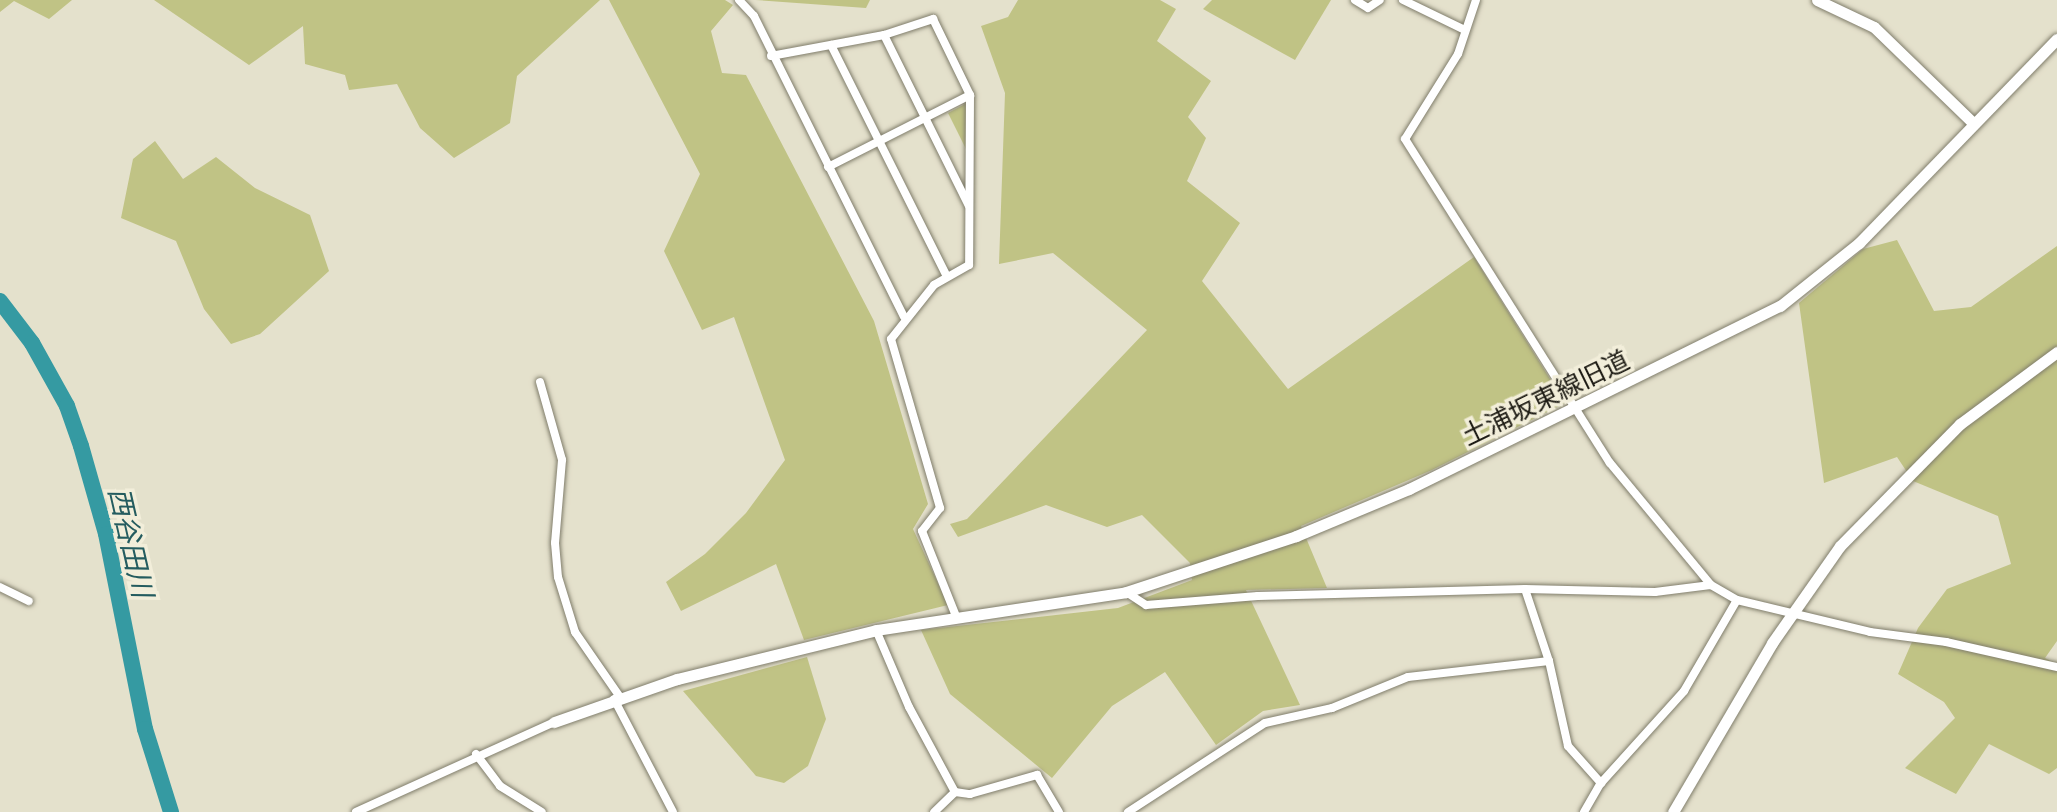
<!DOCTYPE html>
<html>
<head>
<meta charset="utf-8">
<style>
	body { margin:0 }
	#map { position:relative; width:2057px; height:812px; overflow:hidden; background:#e4e1cc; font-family:"Exo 2","Noto Sans JP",sans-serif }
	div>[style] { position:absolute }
	.green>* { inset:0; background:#c0c385 }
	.river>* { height:16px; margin:-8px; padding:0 8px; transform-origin:8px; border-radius:8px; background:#359aa2 }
	.roads { filter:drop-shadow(0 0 2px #807d6b) drop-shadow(0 0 2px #807d6b) }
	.street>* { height:8px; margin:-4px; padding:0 4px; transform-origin:4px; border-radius:4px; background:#fff }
	.secondary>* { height:11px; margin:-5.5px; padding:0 5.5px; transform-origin:5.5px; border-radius:5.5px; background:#fff }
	span { translate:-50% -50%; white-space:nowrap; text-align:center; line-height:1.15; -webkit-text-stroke:7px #f2eeda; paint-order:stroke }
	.street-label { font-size:26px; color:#1e1c15 }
	.water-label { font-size:28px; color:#245c5f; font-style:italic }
</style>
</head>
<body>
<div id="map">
	<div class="green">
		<i style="clip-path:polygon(0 0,72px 0,49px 19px,14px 1px,0 12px)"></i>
		<i style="clip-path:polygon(154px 0,600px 0,517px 76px,510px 123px,454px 158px,420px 128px,397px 84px,349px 90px,345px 75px,305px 64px,303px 26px,249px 65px)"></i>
		<i style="clip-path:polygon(609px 0,725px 0,733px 5px,711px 31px,722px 73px,746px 75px,874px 321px,928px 504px,913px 529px,948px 605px,804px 640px,776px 564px,681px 611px,666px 582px,705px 554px,746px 513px,785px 460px,734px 317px,702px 330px,664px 251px,700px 174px)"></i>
		<i style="clip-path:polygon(756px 0,870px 0,866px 8px)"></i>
		<i style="clip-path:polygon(1018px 0,1160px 0,1176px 9px,1157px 41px,1211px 81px,1188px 117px,1206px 138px,1187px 181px,1240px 223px,1202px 281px,1288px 389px,1474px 257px,1565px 403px,1432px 470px,1301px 526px,1327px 588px,1246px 590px,1300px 705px,1263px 711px,1216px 745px,1165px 672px,1112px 706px,1052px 778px,950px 694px,921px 630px,1118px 608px,1192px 580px,1190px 563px,1142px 515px,1107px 527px,1046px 505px,958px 537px,950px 524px,967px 519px,1147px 330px,1053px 253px,999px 264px,1005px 93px,981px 26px,1008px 17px)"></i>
		<i style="clip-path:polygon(1212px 0,1331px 0,1295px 60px,1203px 9px)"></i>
		<i style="clip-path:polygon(967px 103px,966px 149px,948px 113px)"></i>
		<i style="clip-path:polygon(155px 141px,183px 179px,216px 157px,255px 188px,310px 215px,329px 271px,260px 334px,231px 344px,204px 309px,176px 241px,121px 218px,133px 159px)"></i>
		<i style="clip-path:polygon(1897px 240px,1934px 311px,1971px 307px,2057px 246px,2057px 641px,2045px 658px,2057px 664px,2057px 768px,2049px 774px,1989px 744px,1956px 794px,1905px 768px,1955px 718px,1944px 702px,1898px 674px,1918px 628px,1947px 589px,2011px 564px,1998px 516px,1913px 481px,1897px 457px,1824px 483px,1799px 303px,1863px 249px)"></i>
		<i style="clip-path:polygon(807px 657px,826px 719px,808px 766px,784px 783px,756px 776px,683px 691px)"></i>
	</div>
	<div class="river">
		<i style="left:0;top:301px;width:53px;rotate:52.7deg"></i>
		<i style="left:32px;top:343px;width:72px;rotate:60.9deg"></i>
		<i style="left:67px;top:406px;width:42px;rotate:70.7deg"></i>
		<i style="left:81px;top:446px;width:91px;rotate:74.1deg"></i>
		<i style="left:106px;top:534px;width:199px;rotate:78.7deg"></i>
		<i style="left:145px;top:729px;width:87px;rotate:72.6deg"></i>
	</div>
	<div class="roads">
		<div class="street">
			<i style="left:739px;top:0;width:22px;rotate:47deg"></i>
			<i style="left:754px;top:16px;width:336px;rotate:63.5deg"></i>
			<i style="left:1355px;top:0;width:15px;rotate:32deg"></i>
			<i style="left:1368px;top:8px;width:14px;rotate:-34deg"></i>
			<i style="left:1403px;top:0;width:69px;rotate:25.8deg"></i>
			<i style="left:1476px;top:0;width:57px;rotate:108.4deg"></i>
			<i style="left:1458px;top:54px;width:100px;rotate:121.9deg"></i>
			<i style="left:1405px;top:139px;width:383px;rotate:57.7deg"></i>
			<i style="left:1610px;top:463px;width:158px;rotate:50.4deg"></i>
			<i style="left:884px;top:35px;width:191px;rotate:63.6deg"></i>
			<i style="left:831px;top:45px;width:259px;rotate:63.4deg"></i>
			<i style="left:771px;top:56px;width:115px;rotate:-10.5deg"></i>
			<i style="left:884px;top:35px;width:52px;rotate:-18.1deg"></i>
			<i style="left:933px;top:19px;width:85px;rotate:64deg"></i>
			<i style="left:970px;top:95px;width:170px;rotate:90.3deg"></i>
			<i style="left:969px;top:265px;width:40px;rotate:150.3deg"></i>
			<i style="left:934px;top:285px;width:69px;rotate:128.5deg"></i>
			<i style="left:891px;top:339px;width:176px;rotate:73.8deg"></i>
			<i style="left:940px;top:508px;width:29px;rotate:128deg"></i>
			<i style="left:922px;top:531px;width:92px;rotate:68.2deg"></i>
			<i style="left:828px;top:167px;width:159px;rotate:-26.9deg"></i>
			<i style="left:540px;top:382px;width:81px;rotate:74.2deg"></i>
			<i style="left:562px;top:460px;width:83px;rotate:94.8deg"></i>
			<i style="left:555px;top:543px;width:34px;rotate:85deg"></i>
			<i style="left:558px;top:577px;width:58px;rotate:72.8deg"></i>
			<i style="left:575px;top:632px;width:79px;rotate:55.3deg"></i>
			<i style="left:0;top:587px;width:32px;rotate:26deg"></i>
			<i style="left:1525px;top:589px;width:76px;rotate:71.6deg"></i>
			<i style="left:1549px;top:661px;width:87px;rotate:77.4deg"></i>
			<i style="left:1568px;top:746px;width:50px;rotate:48.3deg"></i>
			<i style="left:1126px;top:592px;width:24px;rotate:33deg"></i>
			<i style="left:1146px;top:605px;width:112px;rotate:-4.6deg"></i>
			<i style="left:1258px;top:596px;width:267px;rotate:-1.5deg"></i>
			<i style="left:1525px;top:589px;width:130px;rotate:1.3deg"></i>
			<i style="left:1655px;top:592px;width:56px;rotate:-7.1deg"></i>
			<i style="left:1711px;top:585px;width:30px;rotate:30deg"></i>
			<i style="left:1737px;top:600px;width:137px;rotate:13.5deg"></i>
			<i style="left:1870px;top:632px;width:77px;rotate:7.5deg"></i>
			<i style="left:1946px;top:642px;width:114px;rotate:12.7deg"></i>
			<i style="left:876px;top:630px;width:84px;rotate:66.8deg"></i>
			<i style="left:909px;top:707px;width:97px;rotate:61.6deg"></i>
			<i style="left:955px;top:792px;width:29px;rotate:136deg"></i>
			<i style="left:614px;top:699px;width:127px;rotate:62.4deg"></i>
			<i style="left:476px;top:754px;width:40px;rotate:53deg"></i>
			<i style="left:500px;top:786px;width:49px;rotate:31.8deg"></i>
			<i style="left:955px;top:792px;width:15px;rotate:8deg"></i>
			<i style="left:970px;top:794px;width:70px;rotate:-15.8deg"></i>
			<i style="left:1037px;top:775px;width:43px;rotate:59.3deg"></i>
			<i style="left:356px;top:812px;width:217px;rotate:-24.4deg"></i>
			<i style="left:1128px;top:812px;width:163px;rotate:-33deg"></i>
			<i style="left:1265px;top:723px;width:69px;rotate:-12.6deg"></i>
			<i style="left:1332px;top:708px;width:82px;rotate:-22.2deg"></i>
			<i style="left:1408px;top:677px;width:142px;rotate:-6.5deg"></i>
			<i style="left:1584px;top:812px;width:34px;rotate:-60deg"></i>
			<i style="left:1601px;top:783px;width:124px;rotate:-47.9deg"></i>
			<i style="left:1684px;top:691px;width:105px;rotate:-59.8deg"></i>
		</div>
		<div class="secondary">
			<i style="left:1817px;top:0;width:63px;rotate:25.3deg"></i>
			<i style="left:1874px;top:27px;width:138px;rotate:44.1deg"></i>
			<i style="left:554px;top:722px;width:130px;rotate:-19.3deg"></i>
			<i style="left:677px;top:679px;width:205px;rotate:-13.8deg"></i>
			<i style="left:876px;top:630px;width:253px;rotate:-8.6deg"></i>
			<i style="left:1126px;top:592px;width:179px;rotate:-18.2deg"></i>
			<i style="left:1296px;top:536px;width:122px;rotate:-22.6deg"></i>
			<i style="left:1409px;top:489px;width:414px;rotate:-26.3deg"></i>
			<i style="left:1780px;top:306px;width:101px;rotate:-38.6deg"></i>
			<i style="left:1859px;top:243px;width:284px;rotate:-45.9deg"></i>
			<i style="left:1673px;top:812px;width:196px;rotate:-59.6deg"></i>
			<i style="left:1772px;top:643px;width:118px;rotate:-55deg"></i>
			<i style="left:1840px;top:546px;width:171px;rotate:-45.5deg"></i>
			<i style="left:1960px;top:424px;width:121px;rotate:-36.6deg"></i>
		</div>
	</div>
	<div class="street-label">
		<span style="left:1545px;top:397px;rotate:-26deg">土浦坂東線旧道</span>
	</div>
	<div class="water-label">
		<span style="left:132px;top:542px;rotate:77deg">西谷田川</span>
	</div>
</div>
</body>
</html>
